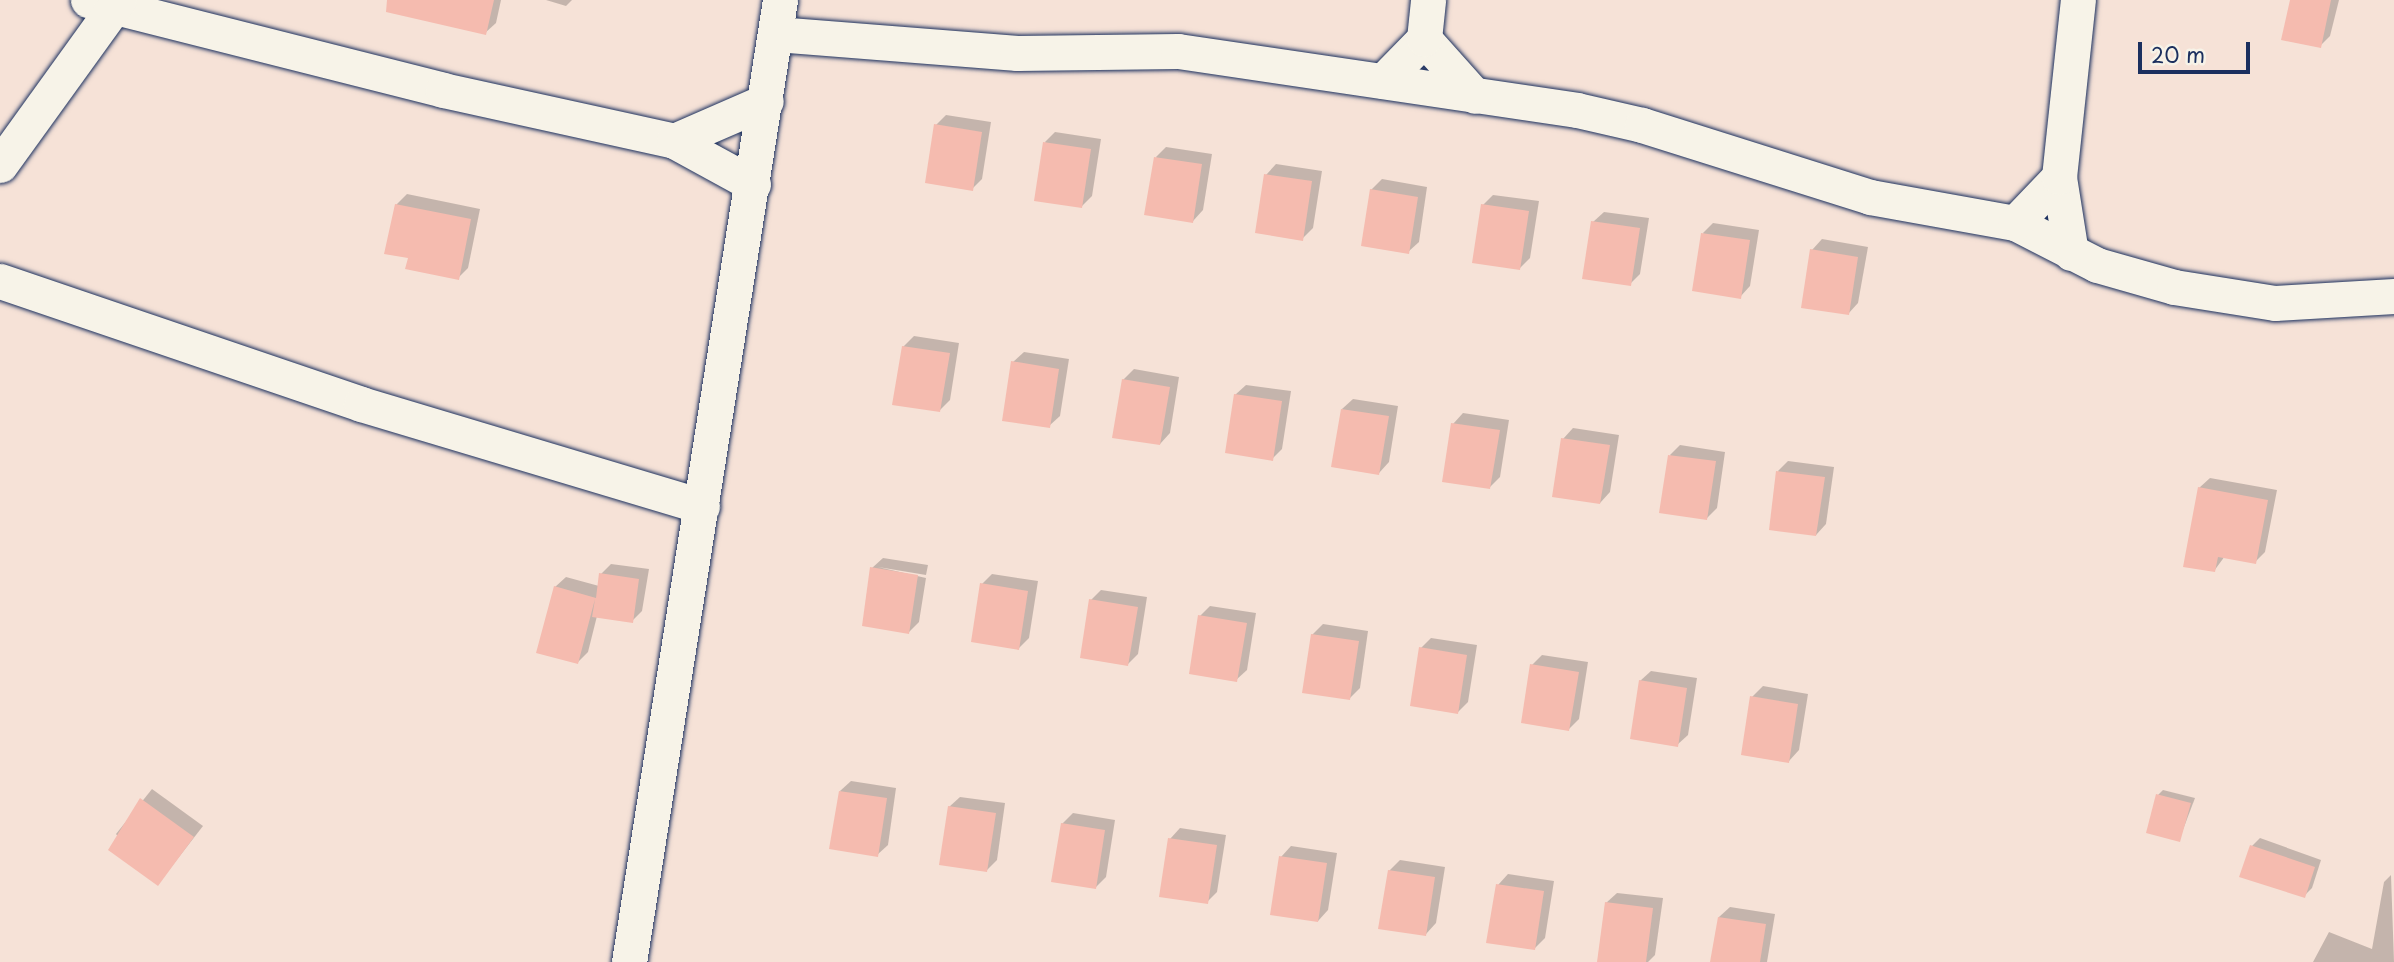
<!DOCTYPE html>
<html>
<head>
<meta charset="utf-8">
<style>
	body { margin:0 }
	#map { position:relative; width:2394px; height:962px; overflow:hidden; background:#f6e2d7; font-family:"Playpen Sans",sans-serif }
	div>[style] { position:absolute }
	.shadow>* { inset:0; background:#0003 }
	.building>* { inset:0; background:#f5bbaf }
	.roads { filter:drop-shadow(0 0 2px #1b2f5e) drop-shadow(0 0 2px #1b2f5e) }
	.street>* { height:35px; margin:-17.5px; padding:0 17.5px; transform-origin:17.5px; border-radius:17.5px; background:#f7f3e8 }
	span { translate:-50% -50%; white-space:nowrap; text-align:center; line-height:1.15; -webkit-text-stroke:5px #f7f3e8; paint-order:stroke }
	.scale { position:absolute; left:2138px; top:42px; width:112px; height:32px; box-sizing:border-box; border:4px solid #1b2f5e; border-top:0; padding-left:9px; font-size:21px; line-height:24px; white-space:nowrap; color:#1b2f5e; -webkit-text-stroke:5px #f7f3e8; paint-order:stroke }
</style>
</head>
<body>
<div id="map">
	<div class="shadow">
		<i style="clip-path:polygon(420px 0,501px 0,496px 23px,485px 33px)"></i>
		<i style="clip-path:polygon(546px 0,572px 0,566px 6px)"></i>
		<i style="clip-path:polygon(2292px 0,2339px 0,2330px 36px,2320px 46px)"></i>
		<i style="clip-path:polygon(946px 115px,991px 122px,982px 179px,972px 189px,936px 125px)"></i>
		<i style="clip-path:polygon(1055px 132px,1101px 139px,1092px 196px,1082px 206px,1045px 142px)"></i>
		<i style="clip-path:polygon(1166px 147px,1212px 154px,1203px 210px,1193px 221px,1156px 157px)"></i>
		<i style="clip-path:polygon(1276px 164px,1322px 171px,1313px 228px,1302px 239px,1266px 175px)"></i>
		<i style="clip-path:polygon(1382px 179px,1427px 187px,1419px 242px,1408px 252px,1371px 190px)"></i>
		<i style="clip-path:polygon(407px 194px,480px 209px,468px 268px,458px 278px,410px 257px,396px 205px)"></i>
		<i style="clip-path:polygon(1493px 195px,1539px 201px,1530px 258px,1520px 268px,1483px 205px)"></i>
		<i style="clip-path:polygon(1604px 212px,1649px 218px,1640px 274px,1630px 284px,1593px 222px)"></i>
		<i style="clip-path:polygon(1713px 223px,1759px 230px,1750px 286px,1740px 297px,1703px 233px)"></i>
		<i style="clip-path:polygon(1822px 239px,1868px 247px,1858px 303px,1848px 314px,1812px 250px)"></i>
		<i style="clip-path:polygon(914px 336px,959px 343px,950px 400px,940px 410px,903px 347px)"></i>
		<i style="clip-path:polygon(1024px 352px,1069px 359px,1060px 416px,1049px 426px,1013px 362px)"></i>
		<i style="clip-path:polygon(1134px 369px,1179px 377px,1170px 433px,1160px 444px,1123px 380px)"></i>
		<i style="clip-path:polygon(1246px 385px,1291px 391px,1282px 449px,1272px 459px,1235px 395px)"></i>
		<i style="clip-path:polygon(1353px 399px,1398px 406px,1389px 462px,1379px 473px,1342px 409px)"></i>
		<i style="clip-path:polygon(1463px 413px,1509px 420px,1500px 477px,1489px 488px,1453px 424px)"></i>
		<i style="clip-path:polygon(1573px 428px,1619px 435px,1610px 492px,1600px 503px,1563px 439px)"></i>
		<i style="clip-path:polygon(1680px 445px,1725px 452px,1717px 508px,1706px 519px,1670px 455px)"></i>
		<i style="clip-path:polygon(1788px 461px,1834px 467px,1826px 524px,1816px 535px,1778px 471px)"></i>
		<i style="clip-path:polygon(2210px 478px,2277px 490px,2265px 552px,2255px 562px,2225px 556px,2214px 571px,2199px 488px)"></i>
		<i style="clip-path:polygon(883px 558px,928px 565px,926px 575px,878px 567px,926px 578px,919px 622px,909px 632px,872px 568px)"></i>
		<i style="clip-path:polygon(611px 564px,649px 569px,642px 611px,632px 621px,597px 616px,588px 652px,578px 662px,555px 587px,566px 577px,599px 586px,601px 574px)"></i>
		<i style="clip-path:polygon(992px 574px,1038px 581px,1029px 638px,1019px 648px,982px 584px)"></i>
		<i style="clip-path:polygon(1101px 590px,1147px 597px,1138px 654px,1128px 664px,1091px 600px)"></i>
		<i style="clip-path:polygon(1210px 606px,1256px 613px,1247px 670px,1236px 680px,1200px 616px)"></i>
		<i style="clip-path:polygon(1323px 624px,1368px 631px,1360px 688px,1349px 699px,1312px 635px)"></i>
		<i style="clip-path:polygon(1431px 638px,1477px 645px,1468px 702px,1458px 712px,1421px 648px)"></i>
		<i style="clip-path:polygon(1542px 655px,1588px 662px,1579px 719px,1569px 729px,1532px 665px)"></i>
		<i style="clip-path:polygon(1651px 671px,1697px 678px,1688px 735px,1677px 745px,1640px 681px)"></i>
		<i style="clip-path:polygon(1763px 686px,1808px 694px,1799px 750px,1789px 761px,1752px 697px)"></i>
		<i style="clip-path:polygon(851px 781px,896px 788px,888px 845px,877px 855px,840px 791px)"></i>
		<i style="clip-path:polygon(152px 789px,203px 826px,158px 884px,116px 834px)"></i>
		<i style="clip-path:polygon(2163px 790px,2195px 798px,2179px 840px,2158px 795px)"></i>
		<i style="clip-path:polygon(960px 797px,1005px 803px,997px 860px,986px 871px,949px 807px)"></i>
		<i style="clip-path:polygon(1073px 813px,1115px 820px,1106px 877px,1096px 887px,1062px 824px)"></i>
		<i style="clip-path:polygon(1180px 828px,1226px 835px,1217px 892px,1207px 902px,1170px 839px)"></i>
		<i style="clip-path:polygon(2260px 838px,2321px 860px,2312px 888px,2304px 896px,2252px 846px)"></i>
		<i style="clip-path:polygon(1291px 846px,1337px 853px,1328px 910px,1318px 921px,1281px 857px)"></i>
		<i style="clip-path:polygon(1400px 860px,1445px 867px,1436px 923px,1426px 934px,1389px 871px)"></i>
		<i style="clip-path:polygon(1508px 874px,1554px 881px,1545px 938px,1535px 948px,1498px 885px)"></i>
		<i style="clip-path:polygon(2391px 875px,2394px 962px,2313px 962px,2329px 932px,2372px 949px,2384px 882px)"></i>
		<i style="clip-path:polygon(1617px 893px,1663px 898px,1655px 955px,1648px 962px,1618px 962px,1606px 903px)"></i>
		<i style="clip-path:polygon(1730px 907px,1775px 914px,1767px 962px,1712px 962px,1719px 917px)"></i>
	</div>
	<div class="building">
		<i style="clip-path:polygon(387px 0,494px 0,486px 35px,386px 12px)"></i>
		<i style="clip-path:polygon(2290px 0,2331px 0,2321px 48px,2281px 40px)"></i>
		<i style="clip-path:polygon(934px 124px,982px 132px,973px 191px,925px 183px)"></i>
		<i style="clip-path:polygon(1043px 142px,1091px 149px,1082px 208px,1034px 201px)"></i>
		<i style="clip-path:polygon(1154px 157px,1202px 164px,1193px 223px,1144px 215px)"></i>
		<i style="clip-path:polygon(1264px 174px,1312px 181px,1303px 241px,1255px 233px)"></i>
		<i style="clip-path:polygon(1370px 189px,1418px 197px,1409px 254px,1361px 246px)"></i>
		<i style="clip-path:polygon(395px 204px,471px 219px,459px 280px,405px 269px,408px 258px,384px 254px)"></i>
		<i style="clip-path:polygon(1481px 204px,1529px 211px,1520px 270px,1472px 263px)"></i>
		<i style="clip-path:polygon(1591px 221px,1640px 228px,1631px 286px,1582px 279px)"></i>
		<i style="clip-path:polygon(1701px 233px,1750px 240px,1741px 299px,1692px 291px)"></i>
		<i style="clip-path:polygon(1810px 249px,1858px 257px,1849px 315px,1801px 308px)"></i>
		<i style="clip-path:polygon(902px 346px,950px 353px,940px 412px,892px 405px)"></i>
		<i style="clip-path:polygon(1011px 361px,1059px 369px,1050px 428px,1002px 421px)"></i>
		<i style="clip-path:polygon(1122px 379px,1170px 387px,1160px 445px,1112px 438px)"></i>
		<i style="clip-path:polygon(1234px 394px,1282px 401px,1273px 461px,1225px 453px)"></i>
		<i style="clip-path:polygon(1341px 409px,1389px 416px,1379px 475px,1331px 467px)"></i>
		<i style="clip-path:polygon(1451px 423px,1500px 430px,1490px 489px,1442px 482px)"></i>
		<i style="clip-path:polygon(1561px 438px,1610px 445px,1600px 504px,1552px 497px)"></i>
		<i style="clip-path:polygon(1668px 455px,1716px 461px,1707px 520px,1659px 513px)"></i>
		<i style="clip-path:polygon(1776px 471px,1825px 477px,1816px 536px,1769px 530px)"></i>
		<i style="clip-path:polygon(2198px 487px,2268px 500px,2256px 564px,2218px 557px,2215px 572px,2183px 567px)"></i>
		<i style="clip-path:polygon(870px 567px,918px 575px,909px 634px,862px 626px)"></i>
		<i style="clip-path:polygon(599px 573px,639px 579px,633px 623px,592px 617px,595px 599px,578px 664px,536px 653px,554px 586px,596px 598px)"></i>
		<i style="clip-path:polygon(980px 583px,1028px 591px,1019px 650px,971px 642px)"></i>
		<i style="clip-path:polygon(1089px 599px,1138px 607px,1128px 666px,1080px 658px)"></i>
		<i style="clip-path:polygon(1198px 615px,1247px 623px,1237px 682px,1189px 674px)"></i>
		<i style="clip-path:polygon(1311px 634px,1359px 641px,1350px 700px,1302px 693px)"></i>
		<i style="clip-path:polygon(1419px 647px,1467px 655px,1458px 714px,1410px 706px)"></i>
		<i style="clip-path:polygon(1530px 664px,1579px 672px,1569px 731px,1521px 723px)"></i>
		<i style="clip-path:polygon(1639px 680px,1687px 688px,1678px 747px,1630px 739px)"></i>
		<i style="clip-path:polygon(1750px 696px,1798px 704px,1789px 763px,1741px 755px)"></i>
		<i style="clip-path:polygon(839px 791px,887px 798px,878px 857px,829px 849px)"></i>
		<i style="clip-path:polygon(2156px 794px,2191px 803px,2180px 842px,2146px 833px)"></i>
		<i style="clip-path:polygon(140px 798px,194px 837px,158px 886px,108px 850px)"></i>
		<i style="clip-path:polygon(948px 806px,996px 813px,987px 872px,939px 865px)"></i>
		<i style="clip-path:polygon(1061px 823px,1105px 830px,1096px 889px,1051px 882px)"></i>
		<i style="clip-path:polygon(1168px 838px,1217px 845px,1208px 904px,1159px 897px)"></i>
		<i style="clip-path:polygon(2250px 845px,2315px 867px,2305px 898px,2239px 877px)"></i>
		<i style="clip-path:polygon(1279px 856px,1327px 863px,1318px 922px,1270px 915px)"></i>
		<i style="clip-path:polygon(1388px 870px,1435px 877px,1426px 936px,1378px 929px)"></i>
		<i style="clip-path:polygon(1496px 884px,1544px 891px,1535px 950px,1486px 943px)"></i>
		<i style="clip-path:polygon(1605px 902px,1653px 908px,1646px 962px,1597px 962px)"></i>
		<i style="clip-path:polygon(1718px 917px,1766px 924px,1760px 962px,1710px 962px)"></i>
	</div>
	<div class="roads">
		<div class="street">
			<i style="left:88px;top:0;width:366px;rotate:14.2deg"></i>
			<i style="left:443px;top:90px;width:237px;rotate:12.4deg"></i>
			<i style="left:674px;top:141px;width:90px;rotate:28.6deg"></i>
			<i style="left:776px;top:34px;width:242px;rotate:4.5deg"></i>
			<i style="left:1017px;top:53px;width:161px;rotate:-0.7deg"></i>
			<i style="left:1178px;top:51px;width:403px;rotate:8.4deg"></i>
			<i style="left:1577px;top:110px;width:67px;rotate:13deg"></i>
			<i style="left:1642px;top:125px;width:239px;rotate:17.5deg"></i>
			<i style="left:1870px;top:197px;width:147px;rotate:10.2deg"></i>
			<i style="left:2015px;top:223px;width:92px;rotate:27.1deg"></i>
			<i style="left:2097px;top:265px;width:80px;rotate:15.9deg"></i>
			<i style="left:2174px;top:287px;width:102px;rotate:9deg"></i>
			<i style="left:2275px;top:303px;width:119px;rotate:-3.4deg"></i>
			<i style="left:1424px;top:39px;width:76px;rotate:48.2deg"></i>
			<i style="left:1383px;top:81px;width:59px;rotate:-45.7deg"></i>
			<i style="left:1424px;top:39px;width:39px;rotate:-84deg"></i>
			<i style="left:674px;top:141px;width:100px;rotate:-23.5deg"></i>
			<i style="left:0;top:165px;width:203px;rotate:-54.2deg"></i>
			<i style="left:2015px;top:223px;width:64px;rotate:-46.3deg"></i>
			<i style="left:2071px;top:253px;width:77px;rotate:-99deg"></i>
			<i style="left:2059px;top:177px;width:178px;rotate:-83.9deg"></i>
			<i style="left:0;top:281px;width:381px;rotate:18.8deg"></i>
			<i style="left:361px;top:404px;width:356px;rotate:16.7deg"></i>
			<i style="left:629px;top:962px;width:974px;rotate:-81.08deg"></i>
		</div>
	</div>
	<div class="scale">20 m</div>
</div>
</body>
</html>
